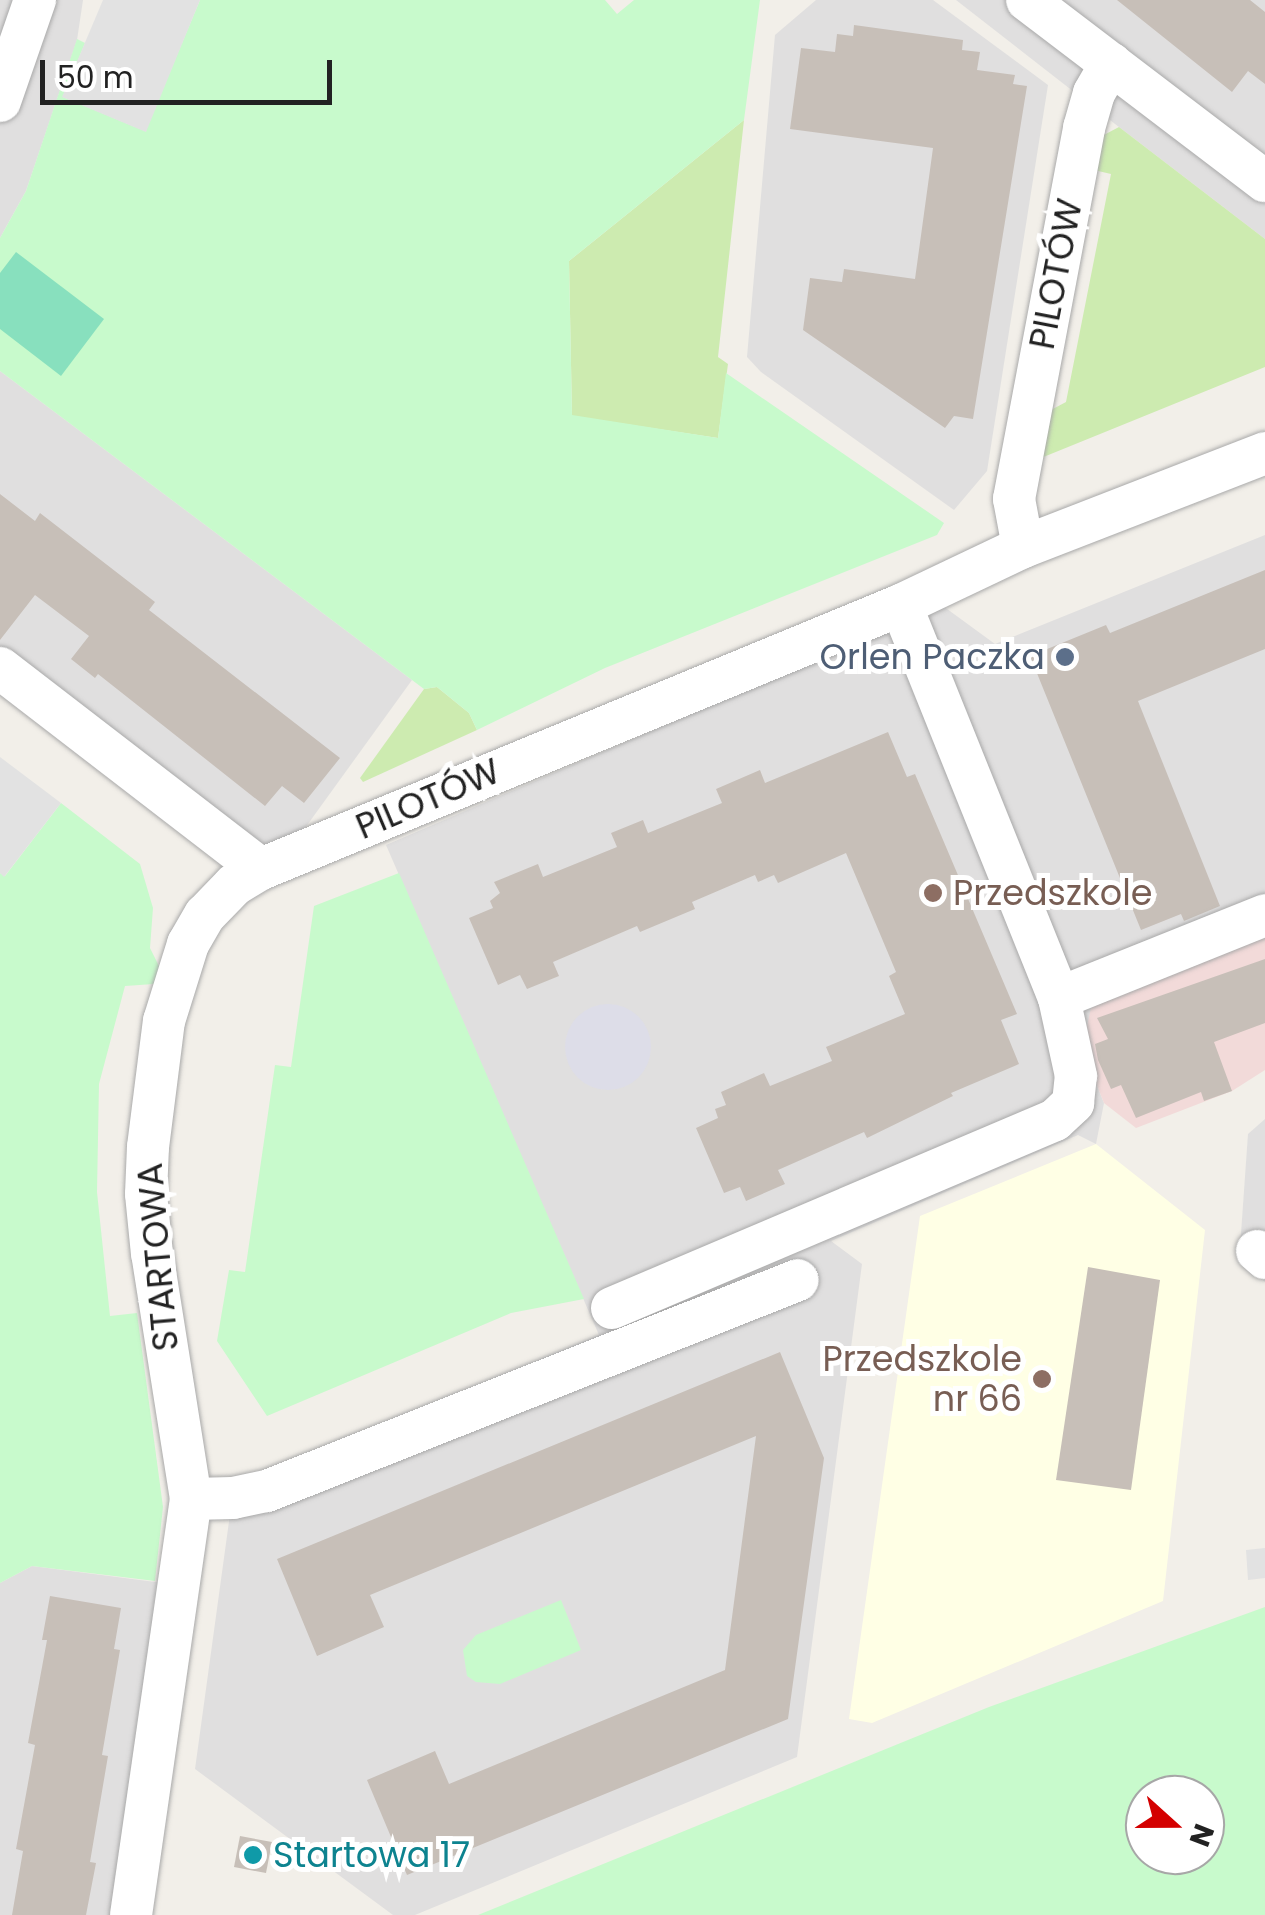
<!DOCTYPE html>
<html>
<head>
<meta charset="utf-8">
<style>
	body { margin:0 }
	#map { position:relative; width:1265px; height:1915px; overflow:hidden; background:#f2efe9; font-family:Poppins,sans-serif }
	div>[style] { position:absolute }
	.residential>* { inset:0; background:#e0dfdf }
	.commercial>* { inset:0; background:#f2dad9 }
	.education>* { inset:0; background:#ffffe5 }
	.grass>* { inset:0; background:#cdebb0 }
	.park>* { inset:0; background:#c8facc }
	.pitch>* { inset:0; background:#88e0be }
	.parking>* { inset:0; background:#e2e2e2 }
	.plaza>* { inset:0; background:#dddde8 }
	.round { border-radius:50% }
	.building>* { inset:0; background:#c7bfb8 }
	.roads { filter:drop-shadow(0 0 2px #a9a9a9) drop-shadow(0 0 2px #a9a9a9) }
	.minor>* { height:42px; margin:-21px; padding:0 21px; transform-origin:21px; border-radius:21px; background:#fff }
	.dots>* { width:28px; height:28px; translate:-50% -50%; box-sizing:border-box; border:5px solid #fff; border-radius:50% }
	span { translate:-50% -50%; white-space:nowrap; text-align:center; line-height:1.15; -webkit-text-stroke:10px #fff; paint-order:stroke }
	.street-label { font-size:35px; color:#222 }
	.service-label { font-size:35px; color:#4e5e75 }
	.right { translate:-100% -50%; text-align:right }
	.education-label { font-size:35px; color:#785e54 }
	.left { translate:0 -50%; text-align:left }
	.culture-label { font-size:35px; color:#0d838f }
	.north { position:absolute; left:1125px; top:1775px; width:100px; height:100px; box-sizing:border-box; background:#fff; border:2px solid #a7a7a7; border-radius:50%; rotate:111deg; font-size:28px; font-weight:700; line-height:40px; text-align:center; color:#222 }
	.north::after { content:''; display:block; margin:auto; width:35px; height:45px; background:#d40000; clip-path:polygon(50% 0,100% 100%,50% 72%,0 100%) }
	.scale { position:absolute; left:40px; top:60px; width:292px; height:45px; box-sizing:border-box; border:5px solid #222; border-top:0; padding-left:12px; font-size:30px; line-height:35px; white-space:nowrap; color:#222; -webkit-text-stroke:8px #fff; paint-order:stroke }
</style>
</head>
<body>
<div id="map">
	<div class="residential">
		<i style="clip-path:polygon(0 0,83px 0,77px 40px,26px 191px,0 238px)"></i>
		<i style="clip-path:polygon(816px 0,933px 0,1048px 85px,987px 471px,954px 510px,761px 372px,747px 357px,775px 35px)"></i>
		<i style="clip-path:polygon(956px 0,1265px 0,1265px 239px,1119px 127px)"></i>
		<i style="clip-path:polygon(0 371px,412px 680px,300px 835px,226px 863px,0 690px)"></i>
		<i style="clip-path:polygon(1265px 535px,1265px 931px,1082px 1048px,1104px 1103px,1096px 1144px,1078px 1135px,831px 1241px,862px 1264px,797px 1757px,415px 1915px,393px 1915px,195px 1769px,234px 1485px,599px 1335px,386px 845px,943px 606px,995px 644px)"></i>
		<i style="clip-path:polygon(1265px 1119px,1265px 1282px,1239px 1262px,1248px 1134px)"></i>
		<i style="clip-path:polygon(32px 1566px,194px 1587px,151px 1915px,0 1915px,0 1583px)"></i>
	</div>
	<div class="commercial">
		<i style="clip-path:polygon(1265px 931px,1265px 1070px,1232px 1091px,1136px 1128px,1104px 1103px,1082px 1048px,1093px 999px)"></i>
	</div>
	<div class="education">
		<i style="clip-path:polygon(1096px 1144px,1205px 1230px,1163px 1601px,872px 1723px,849px 1719px,920px 1216px)"></i>
	</div>
	<div class="grass">
		<i style="clip-path:polygon(744px 120px,718px 357px,728px 364px,718px 438px,572px 416px,569px 261px)"></i>
		<i style="clip-path:polygon(1119px 127px,1265px 239px,1265px 367px,1041px 458px,1049px 411px,1066px 402px,1111px 174px,1094px 170px,1100px 137px)"></i>
		<i style="clip-path:polygon(437px 687px,469px 713px,477px 730px,363px 782px,360px 778px,424px 689px)"></i>
	</div>
	<div class="park">
		<i style="clip-path:polygon(200px 0,605px 0,617px 14px,634px 0,760px 0,744px 120px,569px 261px,572px 415px,718px 438px,726px 373px,944px 523px,937px 535px,605px 668px,477px 730px,469px 713px,437px 687px,424px 689px,0 371px,0 238px,26px 191px,77px 39px,85px 43px,63px 97px,145px 131px)"></i>
		<i style="clip-path:polygon(61px 803px,140px 864px,153px 908px,150px 948px,160px 968px,154px 984px,125px 986px,99px 1084px,97px 1192px,110px 1316px,137px 1313px,163px 1507px,155px 1581px,32px 1566px,0 1583px,0 873px,5px 876px)"></i>
		<i style="clip-path:polygon(399px 873px,584px 1299px,511px 1313px,267px 1416px,217px 1341px,229px 1270px,245px 1272px,275px 1065px,291px 1067px,314px 906px)"></i>
		<i style="clip-path:polygon(561px 1600px,581px 1650px,500px 1684px,476px 1682px,467px 1676px,463px 1650px,476px 1635px)"></i>
		<i style="clip-path:polygon(evenodd,1265px 1607px,1265px 1915px,478px 1915px,989px 1707px,1265px 1607px,1145px 1795px,1205px 1795px,1205px 1855px,1145px 1855px,1145px 1795px)"></i>
	</div>
	<div class="pitch">
		<i style="clip-path:polygon(16px 252px,104px 319px,61px 376px,0 329px,0 273px)"></i>
	</div>
	<div class="parking">
		<i style="clip-path:polygon(103px 0,200px 0,146px 132px,62px 97px)"></i>
		<i style="clip-path:polygon(0 757px,61px 803px,4px 877px,0 873px)"></i>
		<i style="clip-path:polygon(1265px 1548px,1265px 1578px,1248px 1580px,1246px 1550px)"></i>
	</div>
	<div class="plaza">
		<i class="round" style="left:565px;top:1004px;width:86px;height:86px"></i>
	</div>
	<div class="building">
		<i style="clip-path:polygon(1117px 0,1250px 0,1265px 12px,1265px 84px,1248px 71px,1232px 92px)"></i>
		<i style="clip-path:polygon(854px 25px,963px 40px,962px 50px,980px 52px,977px 70px,1015px 75px,1013px 84px,1027px 86px,973px 419px,954px 416px,945px 428px,803px 330px,810px 278px,842px 282px,844px 269px,915px 279px,933px 148px,790px 129px,801px 48px,835px 52px,837px 34px,853px 36px)"></i>
		<i style="clip-path:polygon(0 494px,35px 521px,40px 513px,155px 602px,149px 610px,340px 758px,304px 803px,282px 786px,265px 806px,98px 674px,95px 678px,71px 659px,89px 636px,35px 595px,0 640px)"></i>
		<i style="clip-path:polygon(1265px 570px,1265px 649px,1138px 701px,1220px 906px,1184px 921px,1181px 914px,1141px 930px,1030px 656px,1106px 625px,1110px 633px)"></i>
		<i style="clip-path:polygon(888px 732px,907px 777px,915px 774px,1017px 1014px,1001px 1020px,1019px 1064px,951px 1093px,953px 1096px,867px 1138px,864px 1132px,778px 1170px,785px 1184px,746px 1201px,740px 1187px,724px 1193px,696px 1128px,718px 1118px,715px 1109px,726px 1105px,721px 1092px,764px 1073px,770px 1086px,832px 1061px,826px 1047px,905px 1014px,889px 976px,896px 972px,846px 853px,778px 883px,774px 875px,758px 882px,755px 875px,692px 902px,695px 909px,640px 932px,637px 926px,553px 962px,559px 976px,527px 989px,520px 975px,498px 985px,469px 918px,493px 908px,490px 901px,500px 893px,494px 882px,538px 864px,543px 877px,617px 847px,611px 833px,643px 820px,648px 833px,722px 803px,716px 789px,760px 770px,765px 783px)"></i>
		<i style="clip-path:polygon(1265px 959px,1265px 1023px,1214px 1042px,1232px 1091px,1204px 1101px,1201px 1092px,1136px 1118px,1121px 1085px,1111px 1089px,1098px 1060px,1095px 1044px,1108px 1039px,1097px 1018px)"></i>
		<i style="clip-path:polygon(1088px 1267px,1160px 1280px,1131px 1490px,1056px 1480px)"></i>
		<i style="clip-path:polygon(780px 1352px,824px 1458px,788px 1719px,407px 1875px,367px 1780px,435px 1751px,449px 1784px,725px 1670px,756px 1436px,370px 1595px,384px 1627px,317px 1656px,277px 1559px)"></i>
		<i style="clip-path:polygon(50px 1596px,121px 1608px,114px 1649px,120px 1650px,102px 1755px,108px 1756px,90px 1862px,96px 1863px,86px 1915px,12px 1915px,23px 1851px,16px 1849px,35px 1745px,28px 1743px,47px 1640px,42px 1640px)"></i>
		<i style="clip-path:polygon(240px 1836px,272px 1842px,266px 1873px,234px 1867px)"></i>
	</div>
	<div class="roads">
		<div class="minor">
			<i style="left:1027px;top:0;width:299px;rotate:37.3deg"></i>
			<i style="left:0;top:101px;width:107px;rotate:-70.9deg"></i>
			<i style="left:1023px;top:547px;width:49px;rotate:-100.6deg"></i>
			<i style="left:1014px;top:499px;width:378px;rotate:-79.3deg"></i>
			<i style="left:1084px;top:128px;width:36px;rotate:-74deg"></i>
			<i style="left:1094px;top:93px;width:34px;rotate:-60deg"></i>
			<i style="left:901px;top:605px;width:424px;rotate:68.1deg"></i>
			<i style="left:1059px;top:998px;width:222px;rotate:-21.9deg"></i>
			<i style="left:0;top:668px;width:329px;rotate:37.6deg"></i>
			<i style="left:1257px;top:1251px;width:11px;rotate:41deg"></i>
			<i style="left:612px;top:1308px;width:481px;rotate:-23deg"></i>
			<i style="left:1055px;top:1120px;width:25px;rotate:-43deg"></i>
			<i style="left:1073px;top:1103px;width:27px;rotate:-84deg"></i>
			<i style="left:1076px;top:1076px;width:80px;rotate:-102.3deg"></i>
			<i style="left:191px;top:1499px;width:42px;rotate:-1.4deg"></i>
			<i style="left:233px;top:1498px;width:35px;rotate:-12deg"></i>
			<i style="left:267px;top:1491px;width:571px;rotate:-21.67deg"></i>
			<i style="left:131px;top:1915px;width:420px;rotate:-81.8deg"></i>
			<i style="left:191px;top:1499px;width:248px;rotate:-99deg"></i>
			<i style="left:152px;top:1254px;width:60px;rotate:-95.7deg"></i>
			<i style="left:146px;top:1194px;width:47px;rotate:-87.6deg"></i>
			<i style="left:148px;top:1147px;width:127px;rotate:-82.8deg"></i>
			<i style="left:164px;top:1021px;width:81px;rotate:-72.7deg"></i>
			<i style="left:188px;top:944px;width:34px;rotate:-60deg"></i>
			<i style="left:205px;top:915px;width:42px;rotate:-46deg"></i>
			<i style="left:234px;top:885px;width:31px;rotate:-31deg"></i>
			<i style="left:261px;top:869px;width:692px;rotate:-22.42deg"></i>
			<i style="left:901px;top:605px;width:135px;rotate:-25.4deg"></i>
			<i style="left:1023px;top:547px;width:260px;rotate:-21.2deg"></i>
		</div>
	</div>
	<div class="dots">
		<i style="left:1065px;top:657px;background:#5c6f8a"></i>
		<i style="left:933px;top:893px;background:#8d6e63"></i>
		<i style="left:1042px;top:1379px;background:#8d6e63"></i>
		<i style="left:253px;top:1855px;background:#0f9aa8"></i>
	</div>
	<div class="street-label">
		<span style="left:1056px;top:274px;rotate:-79deg">PILOTÓW</span>
		<span style="left:428px;top:799px;rotate:-23deg">PILOTÓW</span>
		<span style="left:158px;top:1257px;rotate:-95deg">STARTOWA</span>
	</div>
	<div class="service-label">
		<span class="right" style="left:1045px;top:657px">Orlen Paczka</span>
	</div>
	<div class="education-label">
		<span class="left" style="left:953px;top:893px">Przedszkole</span>
		<span class="right" style="left:1022px;top:1379px">Przedszkole<br>nr 66</span>
	</div>
	<div class="culture-label">
		<span class="left" style="left:273px;top:1855px">Startowa 17</span>
	</div>
	<div class="north">N</div>
	<div class="scale">50 m</div>
</div>
</body>
</html>
